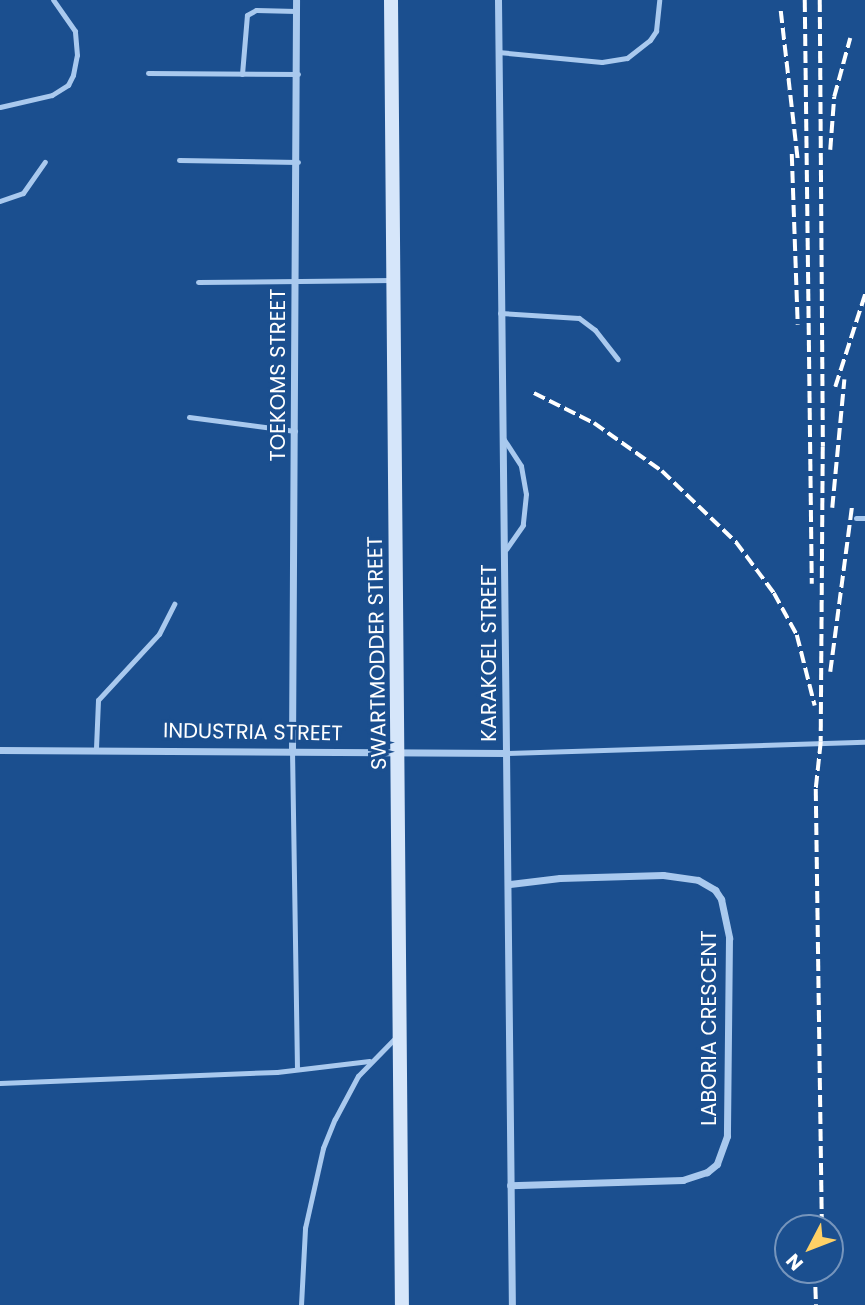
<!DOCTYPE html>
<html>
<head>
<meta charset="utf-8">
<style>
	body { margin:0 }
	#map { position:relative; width:865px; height:1305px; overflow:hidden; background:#1b4f8f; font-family:Poppins,sans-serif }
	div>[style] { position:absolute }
	.service>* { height:5px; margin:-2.5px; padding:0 2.5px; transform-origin:2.5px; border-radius:2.5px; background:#a9c9ee }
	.minor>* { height:7px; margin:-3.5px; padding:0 3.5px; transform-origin:3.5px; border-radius:3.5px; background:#a9c9ee }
	.secondary>* { height:14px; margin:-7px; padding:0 7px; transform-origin:7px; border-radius:7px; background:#d6e6fa }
	.rail>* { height:3.5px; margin-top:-1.75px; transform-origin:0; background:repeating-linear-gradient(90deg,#fff 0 12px,transparent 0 17px) }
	span { translate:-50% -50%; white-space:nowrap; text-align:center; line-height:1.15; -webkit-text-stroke:6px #1b4f8f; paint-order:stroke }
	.street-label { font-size:21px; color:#fff }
	.north { position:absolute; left:774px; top:1214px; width:70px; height:70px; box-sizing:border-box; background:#1b4f8f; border:2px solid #7695bc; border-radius:50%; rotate:228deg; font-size:19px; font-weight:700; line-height:28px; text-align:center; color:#fff }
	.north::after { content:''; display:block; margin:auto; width:24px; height:32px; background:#ffd166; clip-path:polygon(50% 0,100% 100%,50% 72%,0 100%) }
</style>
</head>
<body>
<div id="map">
	<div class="service">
		<i style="left:498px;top:52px;width:104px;rotate:5.5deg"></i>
		<i style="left:602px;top:62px;width:25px;rotate:-9deg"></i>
		<i style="left:627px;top:58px;width:29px;rotate:-38deg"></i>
		<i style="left:650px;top:40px;width:11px;rotate:-56deg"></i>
		<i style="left:656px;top:31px;width:31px;rotate:-84deg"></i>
		<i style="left:148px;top:73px;width:150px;rotate:0.4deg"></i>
		<i style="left:242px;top:74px;width:59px;rotate:-85.2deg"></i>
		<i style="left:247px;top:15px;width:10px;rotate:-29deg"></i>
		<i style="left:256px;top:10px;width:40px;rotate:1.4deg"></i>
		<i style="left:0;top:107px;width:53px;rotate:-13deg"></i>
		<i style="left:52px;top:95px;width:19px;rotate:-32deg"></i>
		<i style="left:68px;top:85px;width:11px;rotate:-63deg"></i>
		<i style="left:73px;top:75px;width:20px;rotate:-79deg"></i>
		<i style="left:77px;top:55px;width:24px;rotate:-95deg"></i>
		<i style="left:75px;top:31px;width:38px;rotate:-125deg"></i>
		<i style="left:179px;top:160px;width:119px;rotate:1deg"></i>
		<i style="left:0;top:201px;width:24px;rotate:-19deg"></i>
		<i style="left:23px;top:193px;width:38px;rotate:-55deg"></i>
		<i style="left:198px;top:282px;width:195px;rotate:-0.6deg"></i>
		<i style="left:500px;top:313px;width:79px;rotate:3.6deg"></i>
		<i style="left:579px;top:318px;width:20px;rotate:37deg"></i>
		<i style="left:595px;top:330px;width:37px;rotate:52deg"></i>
		<i style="left:189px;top:417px;width:107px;rotate:7.5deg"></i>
		<i style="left:503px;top:438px;width:33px;rotate:57deg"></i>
		<i style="left:521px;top:466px;width:28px;rotate:80deg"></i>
		<i style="left:526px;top:494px;width:31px;rotate:96deg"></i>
		<i style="left:523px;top:525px;width:29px;rotate:125deg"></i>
		<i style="left:856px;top:518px;width:9px"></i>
		<i style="left:96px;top:748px;width:48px;rotate:-87.6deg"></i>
		<i style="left:98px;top:700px;width:90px;rotate:-47.3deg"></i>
		<i style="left:159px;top:634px;width:34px;rotate:-63deg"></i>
		<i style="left:292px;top:750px;width:319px;rotate:89.1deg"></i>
		<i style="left:506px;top:753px;width:359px;rotate:-1.8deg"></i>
		<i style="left:0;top:1083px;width:277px;rotate:-2.3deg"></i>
		<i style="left:277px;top:1072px;width:93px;rotate:-6.8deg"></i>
		<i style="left:301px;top:1305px;width:77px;rotate:-87deg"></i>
		<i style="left:305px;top:1228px;width:82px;rotate:-77.3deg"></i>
		<i style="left:323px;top:1148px;width:31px;rotate:-68deg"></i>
		<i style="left:335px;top:1119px;width:49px;rotate:-61.9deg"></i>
		<i style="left:358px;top:1076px;width:56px;rotate:-45.7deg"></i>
	</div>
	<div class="minor">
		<i style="left:498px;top:0;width:1305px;rotate:89.39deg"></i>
		<i style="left:0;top:750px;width:506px;rotate:0.34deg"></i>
		<i style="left:292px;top:750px;width:750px;rotate:-89.69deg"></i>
		<i style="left:510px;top:884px;width:50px;rotate:-6.8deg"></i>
		<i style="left:560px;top:878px;width:103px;rotate:-1.7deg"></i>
		<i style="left:663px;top:875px;width:35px;rotate:8deg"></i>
		<i style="left:698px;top:880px;width:20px;rotate:30deg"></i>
		<i style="left:715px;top:890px;width:11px;rotate:56deg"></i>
		<i style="left:721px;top:899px;width:40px;rotate:78deg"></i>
		<i style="left:729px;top:938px;width:198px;rotate:90.6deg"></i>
		<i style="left:727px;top:1136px;width:30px;rotate:110deg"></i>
		<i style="left:717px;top:1164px;width:13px;rotate:141deg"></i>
		<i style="left:707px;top:1172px;width:25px;rotate:162deg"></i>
		<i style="left:683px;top:1180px;width:173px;rotate:178.3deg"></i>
	</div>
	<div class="secondary">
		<i style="left:391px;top:0;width:1305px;rotate:89.52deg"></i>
	</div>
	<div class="rail">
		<i style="left:805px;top:0;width:584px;rotate:89.31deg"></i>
		<i style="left:820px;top:0;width:447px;rotate:89.6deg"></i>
		<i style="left:823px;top:447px;width:295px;rotate:90.4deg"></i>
		<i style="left:821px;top:742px;width:47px;rotate:96.1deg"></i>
		<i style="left:816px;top:789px;width:439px;rotate:89.2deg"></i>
		<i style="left:781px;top:11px;width:151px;rotate:83.5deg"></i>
		<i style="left:830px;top:150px;width:53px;rotate:-85.7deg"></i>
		<i style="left:834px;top:97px;width:61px;rotate:-74.8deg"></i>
		<i style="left:792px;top:154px;width:171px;rotate:88deg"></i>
		<i style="left:835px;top:387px;width:98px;rotate:-72.1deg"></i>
		<i style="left:534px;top:393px;width:67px;rotate:26.6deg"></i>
		<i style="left:594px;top:423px;width:83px;rotate:35.2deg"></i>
		<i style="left:662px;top:471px;width:103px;rotate:43.8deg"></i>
		<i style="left:736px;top:542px;width:64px;rotate:53.3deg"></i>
		<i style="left:774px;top:593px;width:48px;rotate:61.3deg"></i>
		<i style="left:797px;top:635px;width:73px;rotate:75.8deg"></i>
		<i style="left:832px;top:508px;width:129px;rotate:-84.6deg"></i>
		<i style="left:830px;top:672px;width:167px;rotate:-82.5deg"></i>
		<i style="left:815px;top:1270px;width:35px;rotate:88deg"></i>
	</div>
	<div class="street-label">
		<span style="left:278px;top:375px;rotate:-90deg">TOEKOMS STREET</span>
		<span style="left:377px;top:653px;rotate:-91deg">SWARTMODDER STREET</span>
		<span style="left:489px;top:653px;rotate:-90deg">KARAKOEL STREET</span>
		<span style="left:253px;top:732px;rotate:1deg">INDUSTRIA STREET</span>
		<span style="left:709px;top:1028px;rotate:-90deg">LABORIA CRESCENT</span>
	</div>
	<div class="north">N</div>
</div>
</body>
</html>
